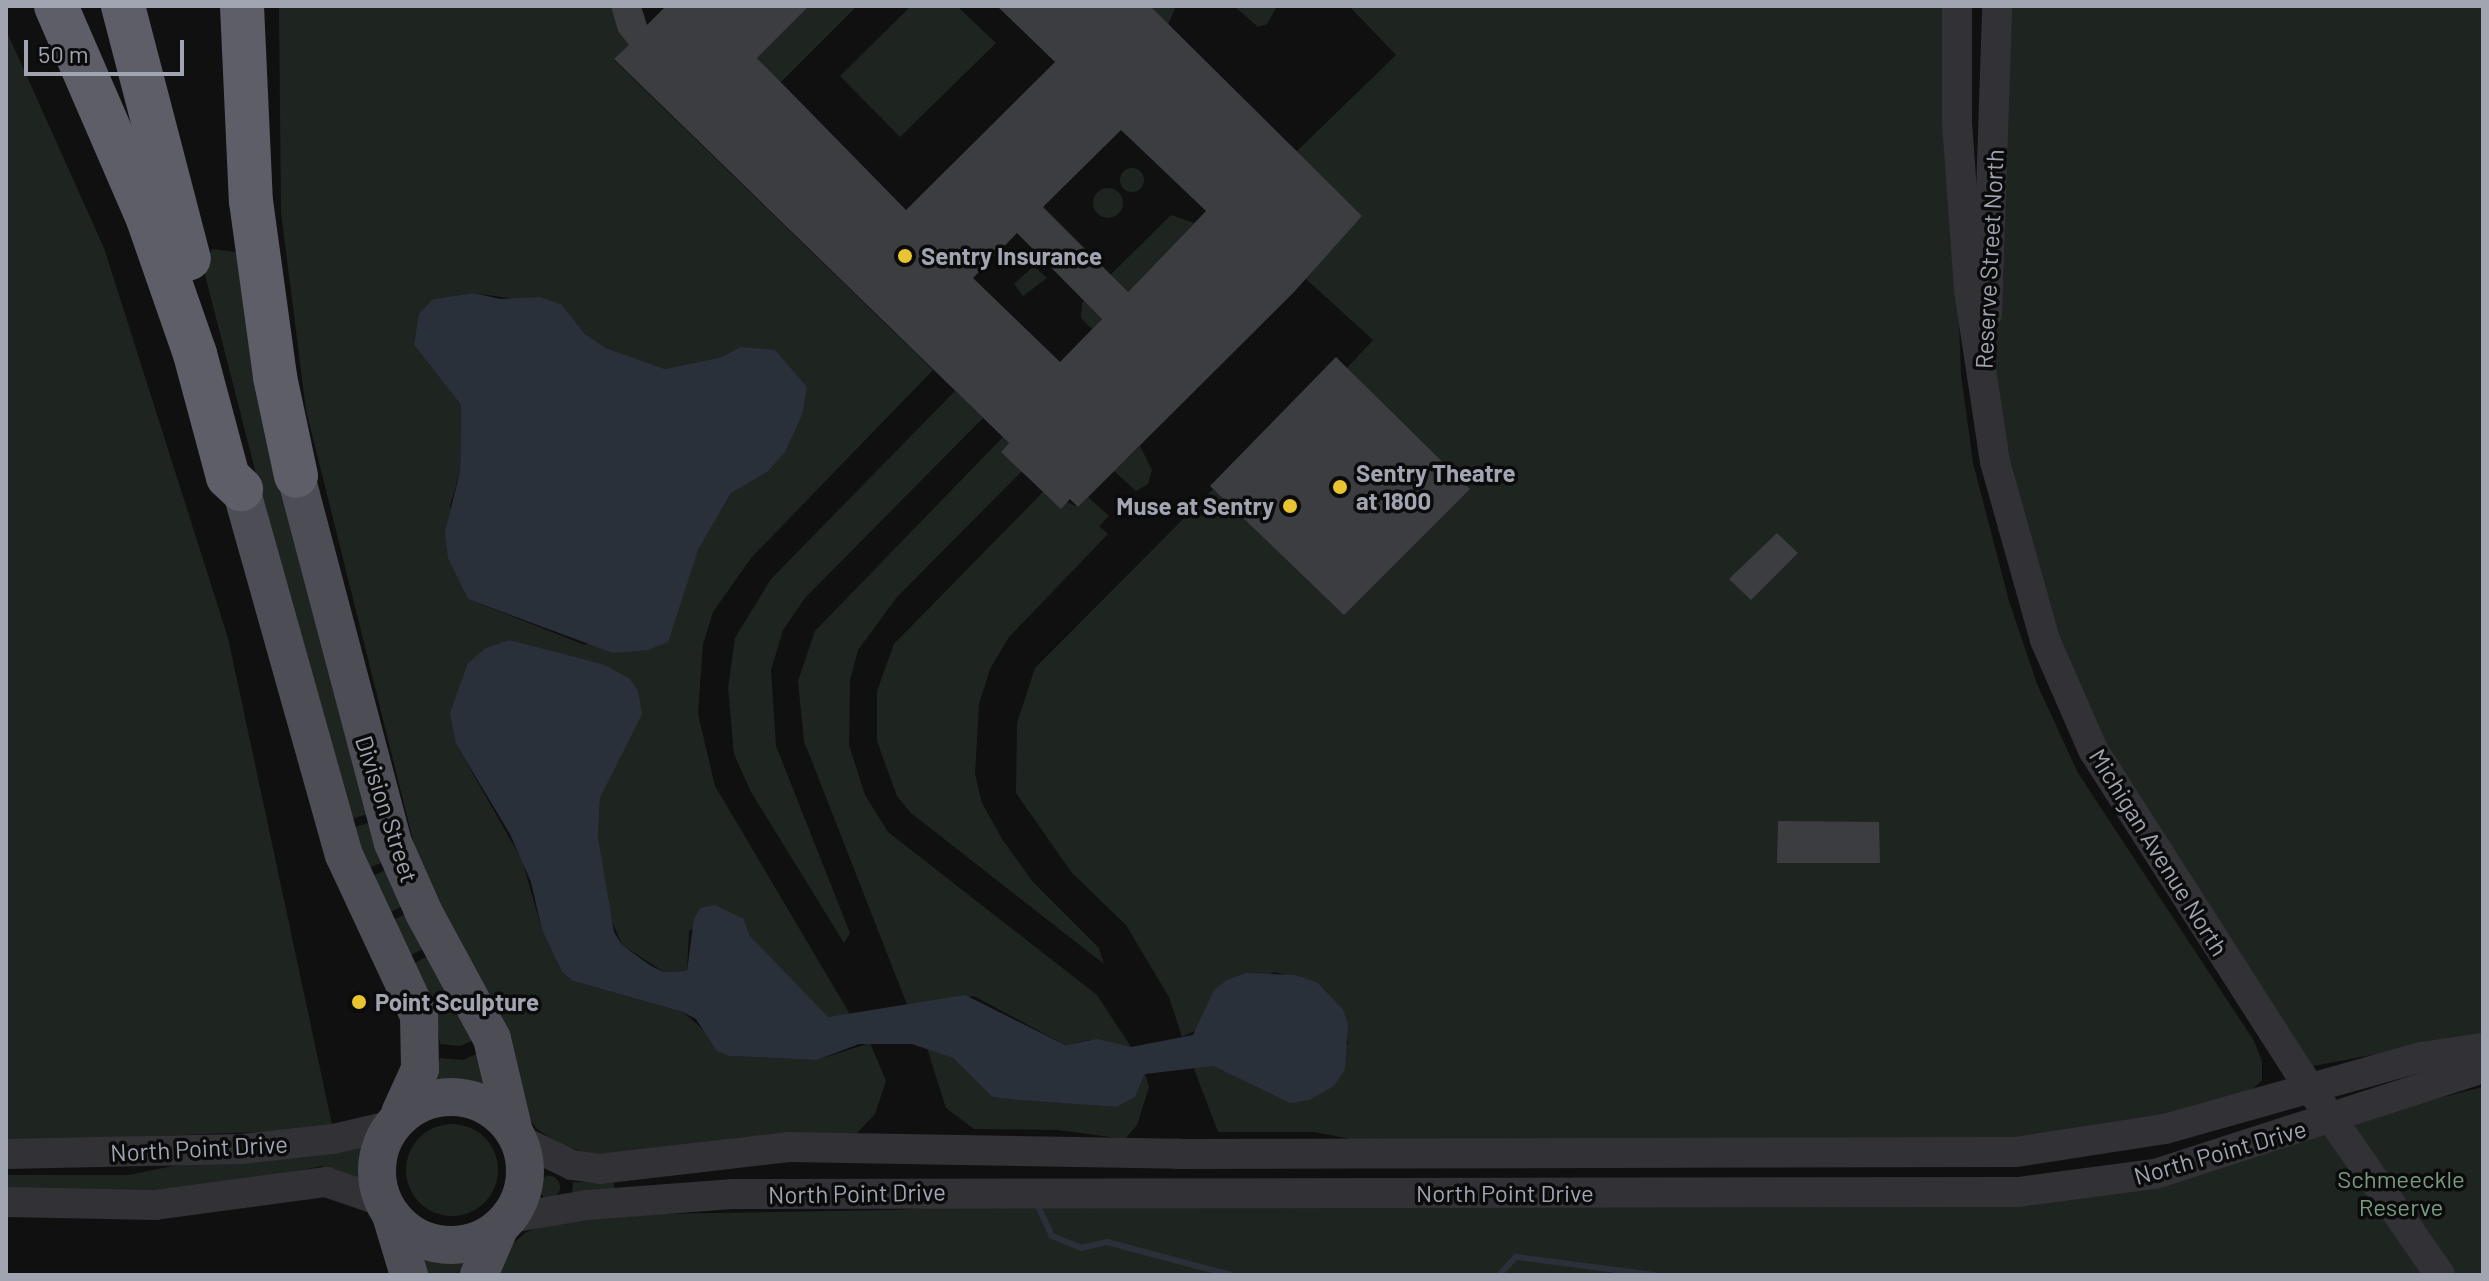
<!DOCTYPE html>
<html>
<head>
<meta charset="utf-8">
<style>
	body { margin:0 }
	#map { position:relative; width:2489px; height:1281px; overflow:hidden; background:#101011; font-family:Barlow,sans-serif }
	div>[style] { position:absolute }
	.green>* { inset:0; background:#1e2520 }
	.round { border-radius:50% }
	.water>* { inset:0; background:#2a3039 }
	.stream>* { height:6px; margin:-3px; padding:0 3px; transform-origin:3px; border-radius:3px; background:#2a3039 }
	.building>* { inset:0; background:#3c3d41 }
	.minor>* { height:30px; margin:-15px; padding:0 15px; transform-origin:15px; border-radius:15px; background:#313136 }
	.major>* { height:38px; margin:-19px; padding:0 19px; transform-origin:19px; border-radius:19px; background:#4d4e55 }
	.major>.ring { margin:-19px; padding:0; box-sizing:content-box; background:none; border:38px solid #4d4e55; border-radius:50% }
	.highway>* { height:44px; margin:-22px; padding:0 22px; transform-origin:22px; border-radius:22px; background:#5d5e67 }
	.dots>* { width:22px; height:22px; translate:-50% -50%; box-sizing:border-box; border:4px solid #0b0b0c; border-radius:50% }
	span { translate:-50% -50%; white-space:nowrap; text-align:center; line-height:1.15; -webkit-text-stroke:7px #0b0b0c; paint-order:stroke }
	.poi-label { font-size:24px; color:#a1a4b1; font-weight:700 }
	.left { translate:0 -50%; text-align:left }
	.right { translate:-100% -50%; text-align:right }
	.street-label { font-size:24px; color:#a1a4b1 }
	.park-label { font-size:24px; color:#799c80 }
	.frame { position:absolute; inset:0; border:8px solid #a1a4b1; pointer-events:none }
	.scale { position:absolute; left:24px; top:40px; width:160px; height:36px; box-sizing:border-box; border:4px solid #a1a4b1; border-top:0; padding-left:10px; font-size:24px; line-height:28px; white-space:nowrap; color:#a1a4b1; -webkit-text-stroke:6px #0b0b0c; paint-order:stroke }
</style>
</head>
<body>
<div id="map">
	<div class="green">
		<i style="clip-path:polygon(evenodd,279px 6px,612px 6px,618px 31px,630px 44px,614px 60px,933px 370px,751px 558px,713px 612px,703px 644px,698px 714px,715px 786px,851px 1016px,828px 1017px,818px 1010px,750px 936px,744px 919px,689px 930px,687px 971px,664px 972px,622px 945px,606px 906px,598px 838px,600px 798px,621px 755px,580px 659px,510px 640px,456px 744px,522px 860px,542px 930px,562px 972px,573px 981px,683px 1012px,733px 1056px,817px 1060px,870px 1043px,886px 1081px,875px 1114px,857px 1133px,742px 1137px,624px 1156px,586px 1153px,558px 1143px,537px 1129px,525px 1113px,417px 856px,306px 410px,281px 212px,279px 6px,474px 293px,515px 299px,540px 297px,561px 304px,585px 334px,606px 348px,665px 369px,722px 357px,740px 347px,807px 387px,795px 427px,731px 493px,698px 550px,681px 593px,585px 645px,468px 599px,450px 506px,460px 472px,461px 405px,414px 345px,433px 299px,474px 293px)"></i>
		<i style="clip-path:polygon(809px 6px,857px 6px,781px 82px,757px 58px)"></i>
		<i style="clip-path:polygon(911px 6px,957px 6px,996px 43px,900px 137px,840px 76px)"></i>
		<i style="clip-path:polygon(1149px 6px,1176px 6px,1168px 25px)"></i>
		<i style="clip-path:polygon(1234px 6px,1277px 6px,1267px 24px,1258px 27px)"></i>
		<i style="clip-path:polygon(1349px 6px,1947px 6px,1961px 375px,1973px 463px,2009px 601px,2037px 684px,2078px 773px,2254px 1041px,2262px 1061px,2262px 1080px,2250px 1092px,2201px 1108px,2042px 1136px,1961px 1141px,1356px 1140px,1314px 1132px,1218px 1132px,1193px 1066px,1213px 1066px,1255px 1086px,1348px 1044px,1343px 1009px,1317px 982px,1274px 972px,1207px 1005px,1199px 1029px,1182px 1037px,1169px 997px,1126px 925px,1072px 873px,1016px 793px,1017px 723px,1035px 668px,1213px 489px,1232px 506px,1469px 489px,1347px 368px,1373px 340px,1305px 278px,1362px 216px,1296px 152px,1396px 55px)"></i>
		<i style="clip-path:polygon(1997px 6px,2483px 6px,2483px 1034px,2297px 1069px,2093px 750px,1984px 380px)"></i>
		<i style="clip-path:polygon(6px 30px,104px 248px,228px 638px,333px 1129px,6px 1142px)"></i>
		<i class="round" style="left:1120px;top:168px;width:24px;height:24px"></i>
		<i class="round" style="left:1093px;top:188px;width:30px;height:30px"></i>
		<i style="clip-path:polygon(1171px 215px,1194px 223px,1092px 329px,1081px 318px,1082px 303px)"></i>
		<i style="clip-path:polygon(213px 249px,241px 253px,371px 813px,345px 821px,202px 263px)"></i>
		<i style="clip-path:polygon(1034px 266px,1047px 278px,1023px 296px,1014px 284px)"></i>
		<i style="clip-path:polygon(955px 391px,983px 418px,805px 598px,783px 630px,771px 670px,776px 746px,850px 933px,844px 943px,751px 792px,734px 754px,728px 688px,735px 638px,771px 579px)"></i>
		<i style="clip-path:polygon(1003px 437px,1009px 443px,1001px 452px,1022px 471px,897px 597px,858px 650px,850px 680px,849px 745px,865px 795px,888px 832px,1097px 995px,1131px 1047px,1089px 1040px,1065px 1045px,974px 996px,908px 1007px,804px 741px,798px 681px,815px 631px)"></i>
		<i style="clip-path:polygon(1140px 446px,1152px 470px,1148px 484px,1136px 491px,1114px 471px)"></i>
		<i style="clip-path:polygon(1043px 492px,1078px 507px,1088px 497px,1109px 516px,1099px 526px,1108px 534px,1009px 637px,990px 669px,979px 704px,975px 774px,982px 803px,1002px 839px,1033px 882px,1099px 948px,1104px 964px,911px 813px,897px 796px,877px 741px,877px 691px,894px 644px)"></i>
		<i style="clip-path:polygon(375px 821px,388px 860px,364px 870px,348px 829px)"></i>
		<i style="clip-path:polygon(391px 868px,406px 904px,385px 915px,367px 878px)"></i>
		<i style="clip-path:polygon(410px 912px,427px 947px,407px 957px,389px 922px)"></i>
		<i style="clip-path:polygon(431px 954px,451px 991px,430px 1000px,412px 965px)"></i>
		<i style="clip-path:polygon(455px 998px,477px 1039px,460px 1046px,440px 1044px,434px 1008px)"></i>
		<i style="clip-path:polygon(927px 1048px,953px 1058px,992px 1097px,1117px 1107px,1135px 1097px,1145px 1074px,1149px 1087px,1137px 1125px,1125px 1139px,1058px 1130px,974px 1129px,946px 1108px)"></i>
		<i style="clip-path:polygon(483px 1051px,488px 1091px,461px 1084px,432px 1087px,440px 1058px,463px 1060px)"></i>
		<i style="clip-path:polygon(2483px 1087px,2483px 1275px,494px 1275px,502px 1254px,526px 1232px,563px 1220px,653px 1214px,893px 1210px,1190px 1194px,2094px 1185px)"></i>
		<i class="round" style="left:406px;top:1124px;width:92px;height:92px"></i>
		<i style="clip-path:polygon(370px 1144px,367px 1181px,322px 1166px,188px 1191px,6px 1190px,6px 1175px,129px 1175px,187px 1163px)"></i>
		<i class="round" style="left:538px;top:1176px;width:22px;height:22px"></i>
		<i style="clip-path:polygon(573px 1182px,614px 1183px,614px 1190px,572px 1194px)"></i>
		<i style="clip-path:polygon(411px 1248px,436px 1257px,470px 1253px,462px 1275px,422px 1275px)"></i>
	</div>
	<div class="water">
		<i style="clip-path:polygon(474px 293px,500px 299px,540px 297px,561px 304px,585px 334px,606px 348px,665px 369px,722px 357px,740px 347px,775px 350px,807px 387px,802px 415px,785px 452px,768px 471px,731px 493px,698px 550px,668px 642px,648px 650px,613px 653px,468px 599px,448px 558px,445px 532px,460px 472px,461px 405px,414px 345px,419px 314px,433px 299px)"></i>
		<i style="clip-path:polygon(510px 640px,605px 665px,630px 679px,638px 691px,642px 714px,600px 798px,598px 838px,614px 932px,622px 945px,651px 966px,664px 972px,687px 971px,694px 919px,700px 908px,715px 905px,744px 919px,750px 936px,828px 1017px,965px 995px,1065px 1045px,1097px 1039px,1131px 1047px,1193px 1035px,1214px 990px,1227px 980px,1246px 973px,1294px 975px,1317px 982px,1343px 1009px,1348px 1025px,1345px 1069px,1334px 1086px,1309px 1100px,1290px 1103px,1213px 1066px,1145px 1074px,1135px 1097px,1117px 1107px,1020px 1100px,992px 1097px,953px 1058px,912px 1044px,859px 1044px,817px 1060px,730px 1056px,717px 1051px,696px 1019px,683px 1012px,573px 981px,562px 972px,542px 930px,531px 882px,510px 834px,456px 744px,450px 713px,468px 663px,486px 648px)"></i>
	</div>
	<div class="stream">
		<i style="left:1037px;top:1204px;width:35px;rotate:65deg"></i>
		<i style="left:1052px;top:1236px;width:31px;rotate:22deg"></i>
		<i style="left:1081px;top:1248px;width:27px;rotate:-13deg"></i>
		<i style="left:1107px;top:1242px;width:128px;rotate:14.9deg"></i>
		<i style="left:1499px;top:1275px;width:25px;rotate:-47deg"></i>
		<i style="left:1516px;top:1257px;width:139px;rotate:7.4deg"></i>
	</div>
	<div class="building">
		<i style="clip-path:polygon(evenodd,611px 6px,641px 6px,647px 25px,666px 6px,809px 6px,757px 58px,906px 210px,1055px 62px,997px 6px,1150px 6px,1362px 216px,1294px 292px,1078px 507px,1070px 499px,1061px 509px,1001px 452px,1009px 443px,614px 59px,629px 45px,618px 31px,611px 6px,1121px 130px,1206px 211px,1128px 292px,1043px 207px,1121px 130px,611px 6px,1017px 233px,1102px 319px,1060px 362px,973px 278px,1017px 233px)"></i>
		<i style="clip-path:polygon(1336px 357px,1470px 489px,1344px 615px,1210px 486px)"></i>
		<i style="clip-path:polygon(1777px 533px,1798px 553px,1751px 600px,1729px 579px)"></i>
		<i style="clip-path:polygon(1778px 821px,1879px 822px,1880px 863px,1777px 863px)"></i>
	</div>
	<div class="minor">
		<i style="left:1957px;top:6px;width:116px;rotate:90deg"></i>
		<i style="left:1957px;top:122px;width:168px;rotate:85.9deg"></i>
		<i style="left:1969px;top:290px;width:174px;rotate:81.4deg"></i>
		<i style="left:1995px;top:462px;width:185px;rotate:74.3deg"></i>
		<i style="left:2045px;top:640px;width:120px;rotate:66.4deg"></i>
		<i style="left:2093px;top:750px;width:379px;rotate:57.4deg"></i>
		<i style="left:2297px;top:1069px;width:251px;rotate:55.2deg"></i>
		<i style="left:1987px;top:314px;width:308px;rotate:-88.1deg"></i>
		<i style="left:522px;top:1141px;width:55px;rotate:25.6deg"></i>
		<i style="left:572px;top:1165px;width:27px;rotate:8deg"></i>
		<i style="left:599px;top:1169px;width:191px;rotate:-6.6deg"></i>
		<i style="left:789px;top:1147px;width:390px;rotate:1deg"></i>
		<i style="left:1179px;top:1154px;width:837px;rotate:-0.14deg"></i>
		<i style="left:2016px;top:1152px;width:151px;rotate:-8.8deg"></i>
		<i style="left:2165px;top:1129px;width:267px;rotate:-15.7deg"></i>
		<i style="left:2422px;top:1057px;width:62px;rotate:-8.4deg"></i>
		<i style="left:6px;top:1154px;width:235px;rotate:-1.2deg"></i>
		<i style="left:241px;top:1149px;width:93px;rotate:-6.2deg"></i>
		<i style="left:333px;top:1139px;width:57px;rotate:-13.1deg"></i>
		<i style="left:6px;top:1202px;width:149px;rotate:1.2deg"></i>
		<i style="left:155px;top:1205px;width:173px;rotate:-7.7deg"></i>
		<i style="left:326px;top:1182px;width:61px;rotate:19deg"></i>
		<i style="left:510px;top:1218px;width:78px;rotate:-9.6deg"></i>
		<i style="left:587px;top:1205px;width:145px;rotate:-4.3deg"></i>
		<i style="left:732px;top:1194px;width:1286px;rotate:-0.09deg"></i>
		<i style="left:2018px;top:1192px;width:138px;rotate:-7.5deg"></i>
		<i style="left:2155px;top:1174px;width:345px;rotate:-17.9deg"></i>
	</div>
	<div class="major">
		<i style="left:296px;top:476px;width:380px;rotate:75.2deg"></i>
		<i style="left:393px;top:843px;width:77px;rotate:66.1deg"></i>
		<i style="left:424px;top:913px;width:143px;rotate:61.6deg"></i>
		<i style="left:492px;top:1039px;width:91px;rotate:76.7deg"></i>
		<i style="left:241px;top:489px;width:380px;rotate:74.3deg"></i>
		<i style="left:344px;top:855px;width:178px;rotate:65deg"></i>
		<i style="left:419px;top:1016px;width:53px;rotate:88.9deg"></i>
		<i style="left:420px;top:1069px;width:48px;rotate:114.4deg"></i>
		<i class="ring" style="left:377px;top:1097px;width:110px;height:110px"></i>
		<i style="left:391px;top:1215px;width:63px;rotate:73.3deg"></i>
		<i style="left:479px;top:1275px;width:48px;rotate:-66.6deg"></i>
	</div>
	<div class="highway">
		<i style="left:56px;top:6px;width:232px;rotate:66.6deg"></i>
		<i style="left:148px;top:219px;width:143px;rotate:70.8deg"></i>
		<i style="left:195px;top:354px;width:127px;rotate:75deg"></i>
		<i style="left:228px;top:477px;width:18px;rotate:43deg"></i>
		<i style="left:123px;top:6px;width:261px;rotate:75.4deg"></i>
		<i style="left:242px;top:6px;width:195px;rotate:87.4deg"></i>
		<i style="left:251px;top:201px;width:178px;rotate:82.2deg"></i>
		<i style="left:275px;top:377px;width:101px;rotate:78deg"></i>
	</div>
	<div class="dots">
		<i style="left:905px;top:256px;background:#e9c430"></i>
		<i style="left:1340px;top:487px;background:#e9c430"></i>
		<i style="left:1290px;top:506px;background:#e9c430"></i>
		<i style="left:359px;top:1002px;background:#e9c430"></i>
	</div>
	<div class="poi-label">
		<span class="left" style="left:921px;top:256px">Sentry Insurance</span>
		<span class="left" style="left:1356px;top:487px">Sentry Theatre<br>at 1800</span>
		<span class="right" style="left:1274px;top:506px">Muse at Sentry</span>
		<span class="left" style="left:375px;top:1002px">Point Sculpture</span>
	</div>
	<div class="street-label">
		<span style="left:1989px;top:259px;rotate:-87deg">Reserve Street North</span>
		<span style="left:387px;top:809px;rotate:72deg">Division Street</span>
		<span style="left:2159px;top:852px;rotate:58deg">Michigan Avenue North</span>
		<span style="left:199px;top:1148px;rotate:-3deg">North Point Drive</span>
		<span style="left:2220px;top:1152px;rotate:-16deg">North Point Drive</span>
		<span style="left:857px;top:1193px;rotate:-1deg">North Point Drive</span>
		<span style="left:1505px;top:1193px">North Point Drive</span>
	</div>
	<div class="park-label">
		<span style="left:2401px;top:1193px">Schmeeckle<br>Reserve</span>
	</div>
	<div class="frame"></div>
	<div class="scale">50 m</div>
</div>
</body>
</html>
